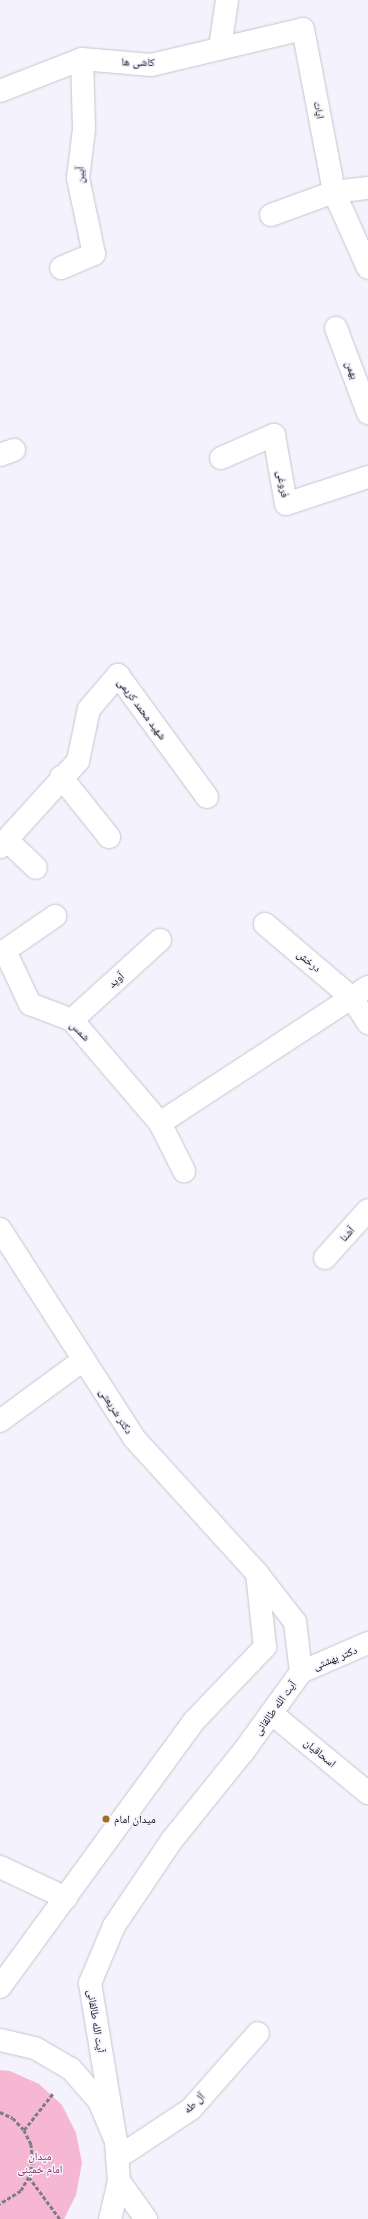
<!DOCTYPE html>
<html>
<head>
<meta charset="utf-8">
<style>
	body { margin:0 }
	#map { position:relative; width:368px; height:2219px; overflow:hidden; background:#f4f2fd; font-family:Lato,"Noto Naskh Arabic",sans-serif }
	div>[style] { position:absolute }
	.green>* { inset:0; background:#f6b7d3 }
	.path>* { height:2.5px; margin-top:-1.25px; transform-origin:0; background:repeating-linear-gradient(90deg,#7f7d84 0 4px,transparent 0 6px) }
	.roads { filter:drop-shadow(0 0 1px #c7c5cf) drop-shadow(0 0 1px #c7c5cf) }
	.minor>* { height:22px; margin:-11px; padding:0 11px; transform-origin:11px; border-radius:11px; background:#fff }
	.major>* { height:22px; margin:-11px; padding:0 11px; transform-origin:11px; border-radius:11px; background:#fff }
	.dots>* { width:11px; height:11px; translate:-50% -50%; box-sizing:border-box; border:2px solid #f4f2fd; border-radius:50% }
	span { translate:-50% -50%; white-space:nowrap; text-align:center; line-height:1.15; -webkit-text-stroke:3px #f4f2fd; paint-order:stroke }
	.street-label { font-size:11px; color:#111014 }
	.poi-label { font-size:11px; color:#111014 }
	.left { translate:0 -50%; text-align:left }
	.park-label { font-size:11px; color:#8d2c61 }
</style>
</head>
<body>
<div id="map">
	<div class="green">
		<i style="clip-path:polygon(0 2070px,10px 2071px,39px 2084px,62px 2105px,76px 2133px,82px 2163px,76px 2195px,64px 2219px,0 2219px)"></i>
	</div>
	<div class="path">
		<i style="left:0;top:2112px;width:14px;rotate:25deg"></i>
		<i style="left:13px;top:2118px;width:16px;rotate:47deg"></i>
		<i style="left:24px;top:2130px;width:16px;rotate:63deg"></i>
		<i style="left:31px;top:2144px;width:17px;rotate:83deg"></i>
		<i style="left:33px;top:2161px;width:16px;rotate:104deg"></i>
		<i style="left:29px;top:2177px;width:16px;rotate:120deg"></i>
		<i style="left:21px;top:2191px;width:25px;rotate:148deg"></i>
		<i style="left:24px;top:2130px;width:48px;rotate:-51.7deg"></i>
		<i style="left:29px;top:2177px;width:52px;rotate:53.6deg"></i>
	</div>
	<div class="roads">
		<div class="minor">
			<i style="left:220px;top:48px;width:49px;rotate:-81.7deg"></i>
			<i style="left:0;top:91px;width:88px;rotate:-21.3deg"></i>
			<i style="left:82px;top:59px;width:69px;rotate:5deg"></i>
			<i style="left:151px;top:65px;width:156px;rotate:-13.3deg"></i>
			<i style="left:303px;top:29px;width:166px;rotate:79.2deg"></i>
			<i style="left:334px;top:192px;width:34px;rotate:-7deg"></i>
			<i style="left:271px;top:215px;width:67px;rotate:-20.1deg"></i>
			<i style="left:334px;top:192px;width:83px;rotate:65.9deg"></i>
			<i style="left:61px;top:268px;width:36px;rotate:-23deg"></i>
			<i style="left:94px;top:254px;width:78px;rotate:-101.9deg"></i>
			<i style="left:78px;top:178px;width:49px;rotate:-83deg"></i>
			<i style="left:84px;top:129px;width:70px;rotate:-91.6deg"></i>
			<i style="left:336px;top:328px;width:91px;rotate:69.4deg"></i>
			<i style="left:0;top:455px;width:15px;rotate:-20deg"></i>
			<i style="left:221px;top:458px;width:58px;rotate:-23.5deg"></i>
			<i style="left:274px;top:435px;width:70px;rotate:80.1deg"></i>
			<i style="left:286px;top:504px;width:86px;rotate:-18.2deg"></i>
			<i style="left:61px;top:777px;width:77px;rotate:51.3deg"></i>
			<i style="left:7px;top:840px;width:40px;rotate:44deg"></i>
			<i style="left:0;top:847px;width:116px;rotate:-47.8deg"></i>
			<i style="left:78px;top:761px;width:53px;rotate:-78.1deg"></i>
			<i style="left:89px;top:709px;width:45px;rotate:-49.5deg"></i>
			<i style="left:118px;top:675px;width:151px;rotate:53.9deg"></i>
			<i style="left:265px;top:924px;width:114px;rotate:40.4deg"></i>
			<i style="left:352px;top:998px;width:30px;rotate:57deg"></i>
			<i style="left:5px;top:951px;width:59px;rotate:64.7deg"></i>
			<i style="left:30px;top:1004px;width:45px;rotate:20.9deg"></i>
			<i style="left:72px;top:1020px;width:135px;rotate:49.5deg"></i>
			<i style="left:160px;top:1123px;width:54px;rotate:63.4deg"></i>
			<i style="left:0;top:954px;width:67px;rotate:-34.6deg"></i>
			<i style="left:72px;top:1020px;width:119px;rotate:-42.3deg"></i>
			<i style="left:160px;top:1123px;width:249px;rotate:-33.2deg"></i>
			<i style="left:325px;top:1258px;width:64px;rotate:-48.1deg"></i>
			<i style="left:0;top:1421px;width:103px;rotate:-36.3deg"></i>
			<i style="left:301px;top:1672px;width:73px;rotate:-23.4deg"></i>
			<i style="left:271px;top:1713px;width:126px;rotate:39.5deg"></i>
			<i style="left:0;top:1867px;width:73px;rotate:25.2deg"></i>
			<i style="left:117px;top:2158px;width:89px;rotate:-33.5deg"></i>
			<i style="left:191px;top:2109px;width:101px;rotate:-48.6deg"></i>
		</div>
		<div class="major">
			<i style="left:0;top:1229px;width:248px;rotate:57.3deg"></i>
			<i style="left:134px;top:1438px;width:183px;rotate:47.7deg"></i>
			<i style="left:257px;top:1573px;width:62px;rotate:52.2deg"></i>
			<i style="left:295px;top:1622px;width:50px;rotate:83.2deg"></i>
			<i style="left:301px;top:1672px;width:99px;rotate:125.9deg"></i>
			<i style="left:243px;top:1752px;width:113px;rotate:128.9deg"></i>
			<i style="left:172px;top:1840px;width:104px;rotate:124deg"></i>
			<i style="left:114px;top:1926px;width:62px;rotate:112.8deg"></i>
			<i style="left:90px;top:1983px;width:160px;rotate:80.7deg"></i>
			<i style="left:0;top:1987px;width:329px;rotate:-53.9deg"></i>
			<i style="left:194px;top:1721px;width:103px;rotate:-46.2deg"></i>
			<i style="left:265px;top:1647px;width:74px;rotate:-96.2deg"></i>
			<i style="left:0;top:2040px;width:36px;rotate:13deg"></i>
			<i style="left:35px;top:2048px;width:42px;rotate:30.3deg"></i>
			<i style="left:71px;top:2069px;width:43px;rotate:48.8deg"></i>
			<i style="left:99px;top:2101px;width:43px;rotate:67deg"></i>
			<i style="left:116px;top:2141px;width:40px;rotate:85.7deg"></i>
			<i style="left:119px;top:2181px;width:39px;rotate:103deg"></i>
			<i style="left:119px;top:2181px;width:47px;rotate:54.6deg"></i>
		</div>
	</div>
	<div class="dots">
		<i style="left:106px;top:1819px;background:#9d6f20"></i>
	</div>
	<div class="street-label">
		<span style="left:138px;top:62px;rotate:1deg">کاشی ها</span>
		<span style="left:319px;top:110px;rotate:79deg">ایات</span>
		<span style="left:80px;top:175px;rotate:-90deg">آیین</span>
		<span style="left:352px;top:370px;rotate:70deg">بهمن</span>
		<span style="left:283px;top:484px;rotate:80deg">فروغی</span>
		<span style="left:142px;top:709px;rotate:53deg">شهید محمد کریمی</span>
		<span style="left:309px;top:961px;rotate:40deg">درخش</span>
		<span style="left:116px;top:980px;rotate:-42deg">آوید</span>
		<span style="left:80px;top:1031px;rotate:45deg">شمس</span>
		<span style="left:347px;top:1234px;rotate:-48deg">آشنا</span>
		<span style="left:116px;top:1411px;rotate:57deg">دکتر شریعتی</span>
		<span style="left:335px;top:1658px;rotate:-22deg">دکتر بهشتی</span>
		<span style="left:275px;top:1708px;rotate:-54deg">آیت الله طالقانی</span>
		<span style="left:320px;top:1753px;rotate:40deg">اسحاقیان</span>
		<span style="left:96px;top:2021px;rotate:81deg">آیت الله طالقانی</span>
		<span style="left:194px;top:2103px;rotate:-44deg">آل طه</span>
	</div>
	<div class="poi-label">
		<span class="left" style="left:114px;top:1819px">میدان امام</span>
	</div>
	<div class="park-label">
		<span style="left:40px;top:2163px">میدان<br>امام خمینی</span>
	</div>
</div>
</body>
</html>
